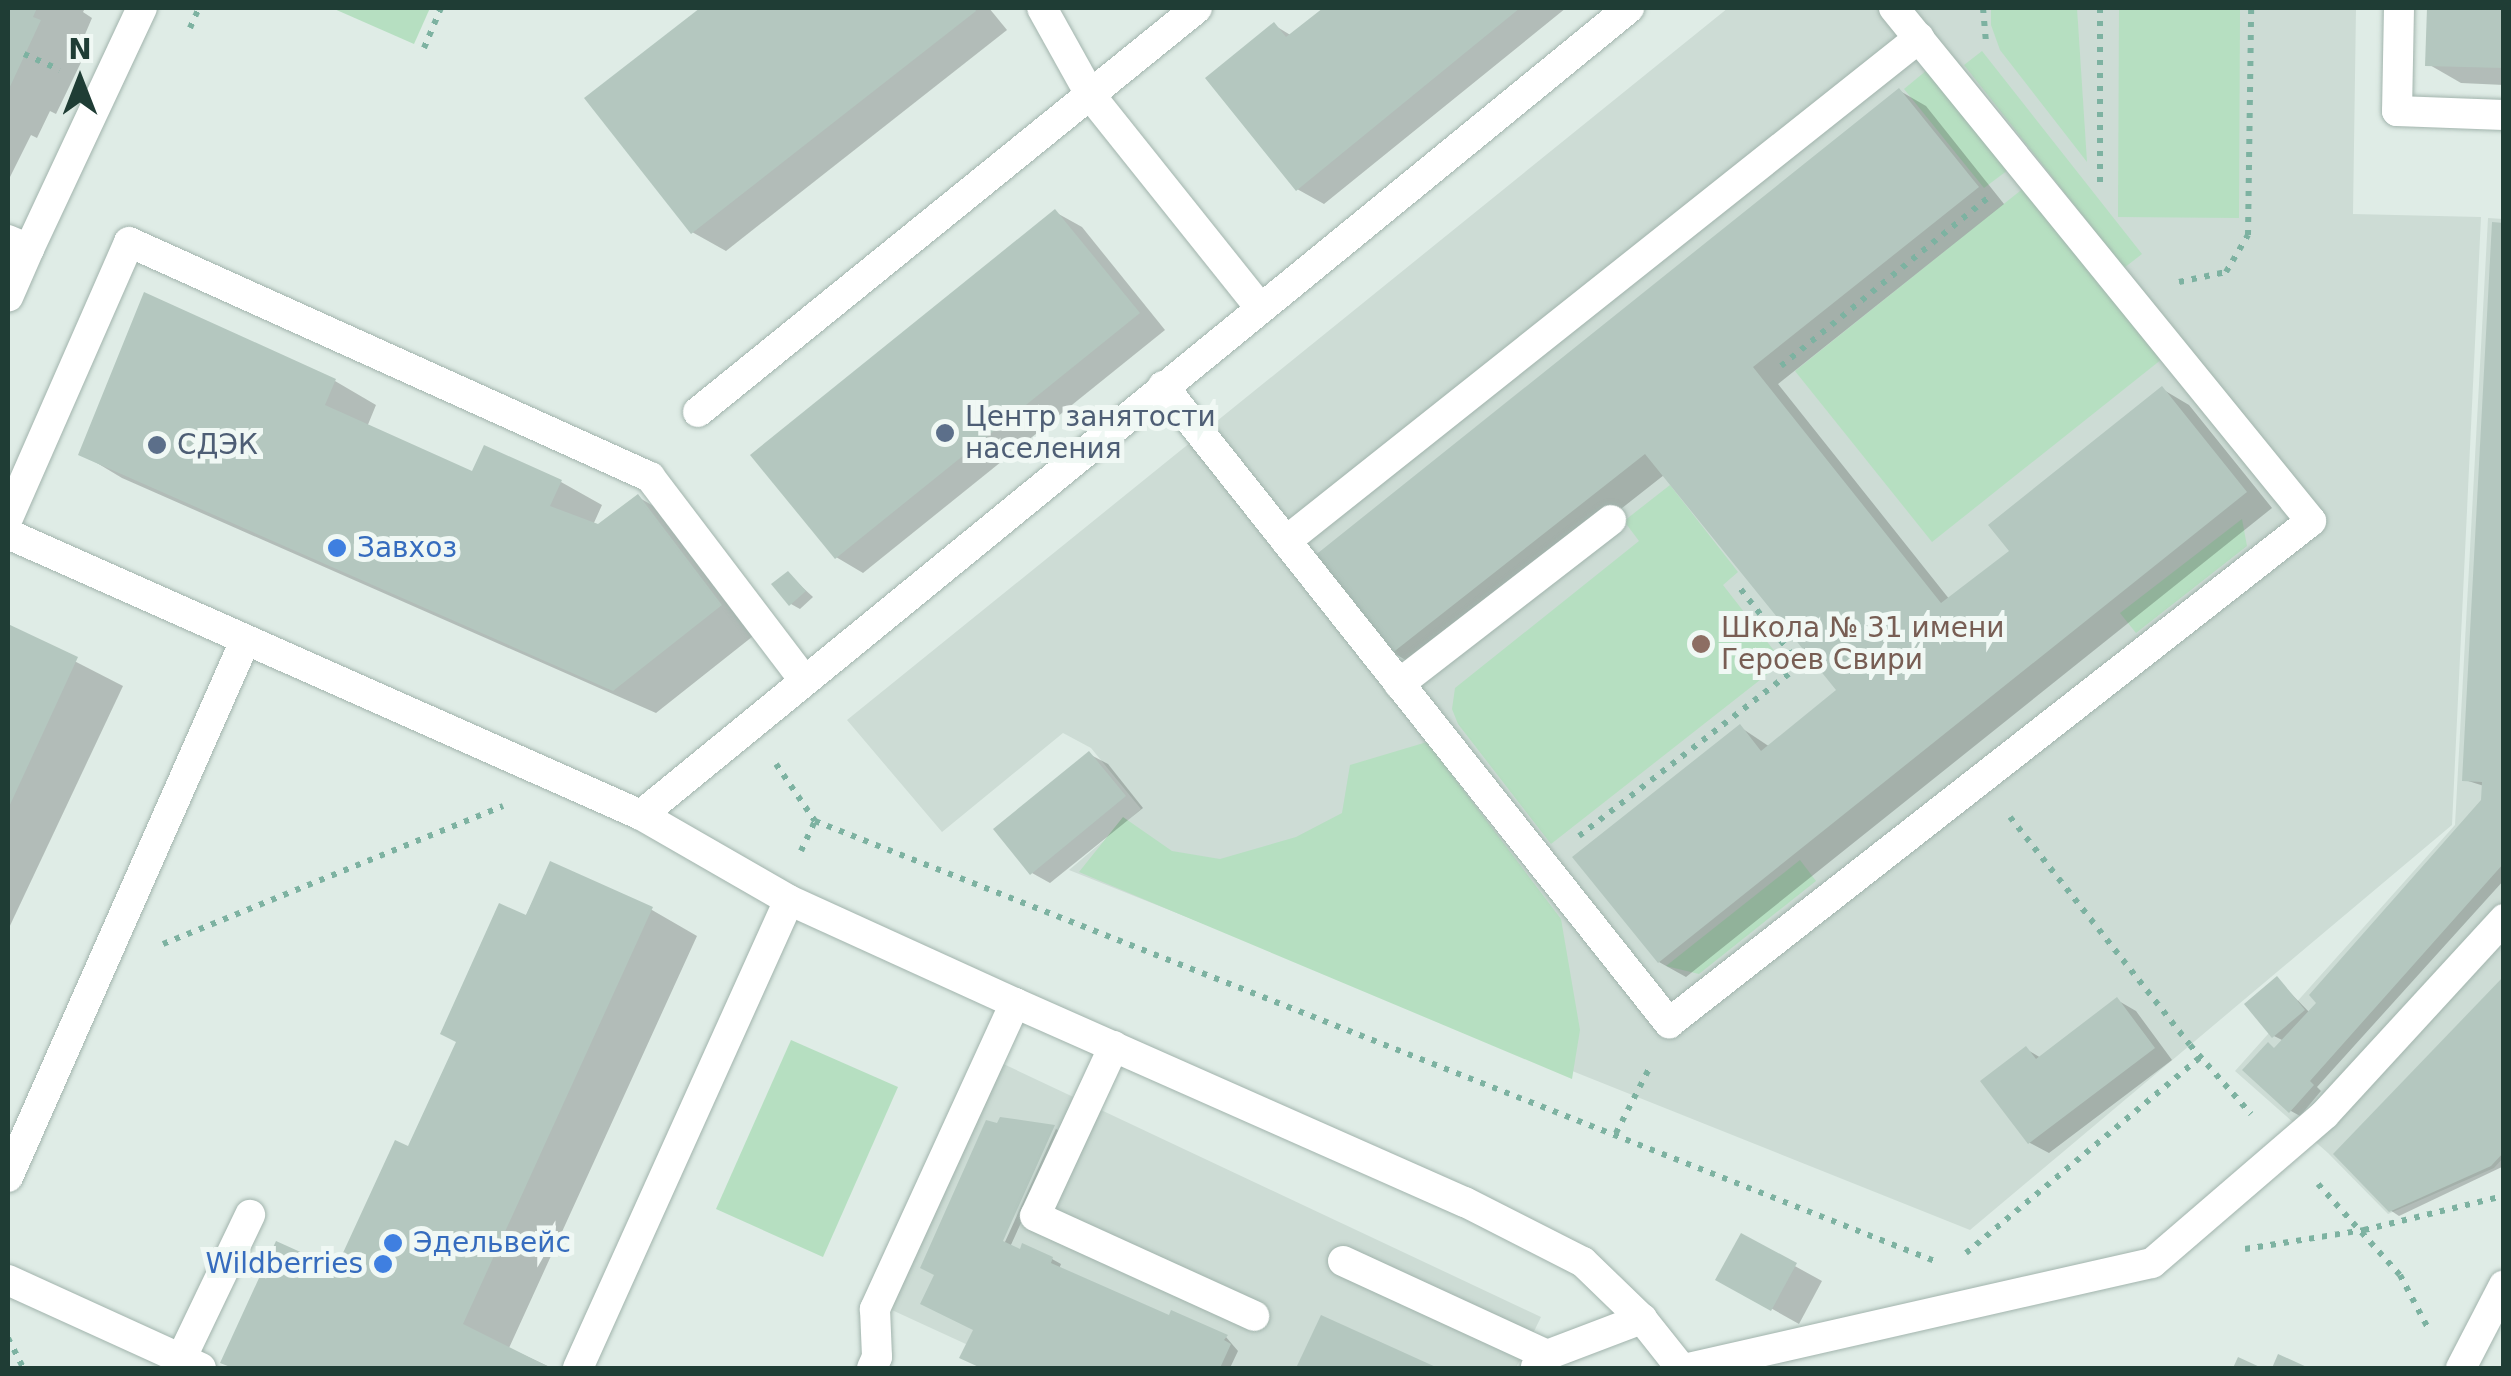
<!DOCTYPE html>
<html>
<head>
<meta charset="utf-8">
<style>
	body { margin:0 }
	#map { position:relative; width:2511px; height:1376px; overflow:hidden; background:#dfece6; font-family:"DejaVu Sans",sans-serif }
	div>[style] { position:absolute }
	.built>* { inset:0; background:#cddcd5 }
	.green>* { inset:0; background:#b6dfc1 }
	.shadow>* { inset:0; background:#0003 }
	.building>* { inset:0; background:#b4c7bf }
	.path>* { height:6px; margin-top:-3px; transform-origin:0; background:repeating-linear-gradient(90deg,#7db2a1 0 5px,transparent 0 13px) }
	.roads { filter:drop-shadow(0 0 2px #a2b4ad) drop-shadow(0 0 2px #a2b4ad) }
	.lane>* { height:30px; margin:-15px; padding:0 15px; transform-origin:15px; border-radius:15px; background:#fff }
	.street>* { height:30px; margin:-15px; padding:0 15px; transform-origin:15px; border-radius:15px; background:#fff }
	.dots>* { width:28px; height:28px; translate:-50% -50%; box-sizing:border-box; border:5px solid #f0f8f4; border-radius:50% }
	span { translate:-50% -50%; white-space:nowrap; text-align:center; line-height:1.15; -webkit-text-stroke:10px #f0f8f4; paint-order:stroke }
	.service-label { font-size:28px; color:#4e5e75 }
	.left { translate:0 -50%; text-align:left }
	.shop-label { font-size:28px; color:#366cbe }
	.right { translate:-100% -50%; text-align:right }
	.education-label { font-size:28px; color:#785e54 }
	.frame { position:absolute; inset:0; border:10px solid #1f3d35; pointer-events:none }
	.north { position:absolute; left:30px; top:30px; width:100px; height:100px; -webkit-text-stroke:8px #f0f8f4; paint-order:stroke; rotate:0deg; font-size:28px; font-weight:700; line-height:40px; text-align:center; color:#1f3d35 }
	.north::after { content:''; display:block; margin:auto; width:35px; height:45px; background:#1f3d35; clip-path:polygon(50% 0,100% 100%,50% 72%,0 100%) }
</style>
</head>
<body>
<div id="map">
	<div class="built">
		<i style="clip-path:polygon(1728px 8px,2356px 8px,2353px 214px,2481px 217px,2452px 825px,1970px 1230px,1069px 870px,1141px 809px,1091px 748px,1063px 733px,942px 832px,847px 720px)"></i>
		<i style="clip-path:polygon(2488px 218px,2503px 219px,2503px 1158px,2494px 1168px,2388px 1214px,2328px 1153px,2235px 1071px,2455px 825px)"></i>
		<i style="clip-path:polygon(995px 1060px,1541px 1317px,1516px 1368px,1018px 1368px,881px 1305px)"></i>
	</div>
	<div class="green">
		<i style="clip-path:polygon(332px 8px,430px 8px,414px 44px)"></i>
		<i style="clip-path:polygon(1991px 8px,2077px 8px,2087px 162px,2000px 50px,1991px 25px)"></i>
		<i style="clip-path:polygon(2119px 8px,2240px 8px,2239px 218px,2118px 217px)"></i>
		<i style="clip-path:polygon(1982px 51px,2142px 254px,2124px 268px,1964px 65px)"></i>
		<i style="clip-path:polygon(1927px 70px,2008px 170px,1984px 188px,1904px 89px)"></i>
		<i style="clip-path:polygon(2025px 187px,2162px 359px,1932px 542px,1795px 371px)"></i>
		<i style="clip-path:polygon(1670px 485px,1738px 572px,1723px 585px,1783px 662px,1551px 844px,1458px 724px,1452px 709px,1455px 688px,1639px 541px,1624px 521px)"></i>
		<i style="clip-path:polygon(2242px 519px,2247px 546px,2136px 633px,2120px 613px)"></i>
		<i style="clip-path:polygon(1427px 742px,1561px 919px,1580px 1030px,1572px 1079px,1079px 872px,1123px 817px,1172px 851px,1220px 859px,1296px 837px,1342px 813px,1350px 765px)"></i>
		<i style="clip-path:polygon(1800px 860px,1816px 881px,1699px 974px,1666px 966px)"></i>
		<i style="clip-path:polygon(791px 1040px,898px 1087px,823px 1257px,716px 1209px)"></i>
	</div>
	<div class="shadow">
		<i style="clip-path:polygon(8px 8px,85px 8px,83px 12px,92px 18px,80px 46px,87px 50px,56px 114px,50px 111px,37px 138px,31px 135px,8px 181px)"></i>
		<i style="clip-path:polygon(704px 8px,989px 8px,1007px 30px,726px 251px,692px 232px,587px 99px)"></i>
		<i style="clip-path:polygon(1327px 8px,1566px 8px,1324px 204px,1297px 189px,1274px 25px,1292px 36px)"></i>
		<i style="clip-path:polygon(2430px 8px,2504px 8px,2504px 85px,2461px 83px,2428px 64px)"></i>
		<i style="clip-path:polygon(1900px 91px,1926px 106px,2004px 204px,1778px 384px,1950px 600px,2012px 551px,2162px 389px,2189px 405px,2272px 508px,1686px 977px,1659px 962px,1740px 727px,1770px 747px,1839px 691px,1664px 475px,1419px 668px,1392px 652px)"></i>
		<i style="clip-path:polygon(1055px 212px,1082px 227px,1165px 330px,863px 573px,836px 557px)"></i>
		<i style="clip-path:polygon(2504px 225px,2504px 880px,2317px 1087px,2321px 1091px,2300px 1116px,2291px 1111px,2276px 1049px,2284px 1041px,2274px 1036px,2277px 979px,2310px 1013px,2483px 801px,2484px 786px,2465px 780px)"></i>
		<i style="clip-path:polygon(145px 296px,335px 381px,376px 405px,367px 427px,473px 474px,561px 482px,602px 505px,593px 525px,598px 527px,638px 497px,679px 521px,762px 629px,656px 713px,122px 478px,82px 454px)"></i>
		<i style="clip-path:polygon(788px 574px,813px 597px,800px 609px,791px 604px)"></i>
		<i style="clip-path:polygon(8px 627px,123px 686px,8px 930px)"></i>
		<i style="clip-path:polygon(1089px 754px,1108px 764px,1143px 808px,1050px 883px,1032px 873px)"></i>
		<i style="clip-path:polygon(551px 864px,652px 910px,697px 936px,509px 1348px,552px 1368px,237px 1368px,224px 1362px,349px 1277px)"></i>
		<i style="clip-path:polygon(2504px 979px,2504px 1166px,2399px 1216px,2390px 1210px)"></i>
		<i style="clip-path:polygon(2117px 1000px,2136px 1011px,2172px 1060px,2049px 1153px,2030px 1143px,1984px 1081px,2026px 1049px,2041px 1058px)"></i>
		<i style="clip-path:polygon(1056px 1129px,1062px 1133px,1010px 1247px,1052px 1259px,1061px 1264px,1059px 1269px,1170px 1318px,1172px 1313px,1226px 1337px,1238px 1351px,1230px 1368px,984px 1368px,962px 1357px,976px 1329px,995px 1251px,1000px 1253px)"></i>
		<i style="clip-path:polygon(1742px 1237px,1822px 1281px,1799px 1324px,1719px 1279px)"></i>
		<i style="clip-path:polygon(1322px 1318px,1432px 1368px,1299px 1368px)"></i>
	</div>
	<div class="building">
		<i style="clip-path:polygon(8px 8px,37px 8px,33px 17px,41px 20px,8px 91px)"></i>
		<i style="clip-path:polygon(700px 8px,974px 8px,976px 11px,691px 234px,584px 98px)"></i>
		<i style="clip-path:polygon(1323px 8px,1520px 8px,1296px 191px,1205px 78px,1274px 22px,1286px 37px)"></i>
		<i style="clip-path:polygon(2427px 8px,2504px 8px,2504px 68px,2425px 66px)"></i>
		<i style="clip-path:polygon(1899px 88px,1979px 187px,1753px 367px,1941px 603px,2009px 551px,1988px 525px,2162px 386px,2247px 492px,1658px 963px,1572px 857px,1740px 724px,1761px 751px,1836px 690px,1645px 454px,1391px 654px,1313px 557px)"></i>
		<i style="clip-path:polygon(1055px 209px,1140px 313px,835px 559px,750px 455px)"></i>
		<i style="clip-path:polygon(2492px 222px,2504px 223px,2504px 863px,2310px 1081px,2314px 1085px,2289px 1113px,2242px 1070px,2268px 1042px,2274px 1048px,2316px 1003px,2309px 995px,2481px 800px,2482px 782px,2462px 781px)"></i>
		<i style="clip-path:polygon(144px 292px,336px 379px,325px 405px,472px 471px,484px 445px,562px 480px,550px 506px,598px 524px,638px 494px,722px 605px,613px 691px,78px 455px)"></i>
		<i style="clip-path:polygon(788px 571px,806px 591px,789px 606px,771px 584px)"></i>
		<i style="clip-path:polygon(8px 624px,78px 657px,8px 809px)"></i>
		<i style="clip-path:polygon(1089px 751px,1126px 796px,1030px 875px,993px 829px)"></i>
		<i style="clip-path:polygon(550px 861px,653px 907px,463px 1324px,551px 1368px,233px 1368px,220px 1363px,276px 1241px,336px 1268px,395px 1140px,408px 1146px,456px 1042px,440px 1034px,499px 903px,526px 915px)"></i>
		<i style="clip-path:polygon(2277px 976px,2305px 1010px,2272px 1038px,2244px 1004px)"></i>
		<i style="clip-path:polygon(2504px 976px,2504px 1152px,2491px 1166px,2389px 1212px,2333px 1154px)"></i>
		<i style="clip-path:polygon(2117px 997px,2155px 1048px,2028px 1144px,1980px 1081px,2026px 1046px,2036px 1059px)"></i>
		<i style="clip-path:polygon(1000px 1117px,1055px 1125px,1003px 1241px,1020px 1249px,1022px 1243px,1053px 1257px,1051px 1263px,1169px 1315px,1171px 1310px,1228px 1335px,1224px 1340px,1231px 1344px,1220px 1368px,981px 1368px,959px 1358px,973px 1330px,920px 1304px,934px 1275px,920px 1268px,986px 1120px,997px 1123px)"></i>
		<i style="clip-path:polygon(1741px 1233px,1797px 1263px,1771px 1311px,1715px 1280px)"></i>
		<i style="clip-path:polygon(1321px 1315px,1438px 1368px,1296px 1368px)"></i>
		<i style="clip-path:polygon(2278px 1354px,2309px 1368px,2272px 1368px)"></i>
		<i style="clip-path:polygon(2238px 1357px,2262px 1368px,2233px 1368px)"></i>
	</div>
	<div class="path">
		<i style="left:1983px;top:8px;width:33px;rotate:85deg"></i>
		<i style="left:2100px;top:8px;width:178px;rotate:90deg"></i>
		<i style="left:190px;top:28px;width:22px;rotate:-66deg"></i>
		<i style="left:424px;top:48px;width:43px;rotate:-67deg"></i>
		<i style="left:24px;top:54px;width:39px;rotate:24deg"></i>
		<i style="left:2179px;top:282px;width:48px;rotate:-12deg"></i>
		<i style="left:2226px;top:272px;width:43px;rotate:-59.3deg"></i>
		<i style="left:2248px;top:235px;width:227px;rotate:-89.2deg"></i>
		<i style="left:1781px;top:366px;width:269px;rotate:-39.1deg"></i>
		<i style="left:776px;top:764px;width:69px;rotate:55.6deg"></i>
		<i style="left:815px;top:821px;width:1203px;rotate:21.45deg"></i>
		<i style="left:2010px;top:817px;width:290px;rotate:51.7deg"></i>
		<i style="left:2190px;top:1045px;width:92px;rotate:48.5deg"></i>
		<i style="left:1579px;top:836px;width:279px;rotate:-37.7deg"></i>
		<i style="left:1800px;top:665px;width:99px;rotate:-128deg"></i>
		<i style="left:801px;top:851px;width:33px;rotate:-65deg"></i>
		<i style="left:163px;top:944px;width:367px;rotate:-22.1deg"></i>
		<i style="left:1616px;top:1133px;width:76px;rotate:-62.8deg"></i>
		<i style="left:2318px;top:1184px;width:122px;rotate:48deg"></i>
		<i style="left:2400px;top:1275px;width:60px;rotate:62.2deg"></i>
		<i style="left:2245px;top:1249px;width:121px;rotate:-9.1deg"></i>
		<i style="left:2364px;top:1230px;width:144px;rotate:-13.7deg"></i>
		<i style="left:1966px;top:1253px;width:305px;rotate:-39.9deg"></i>
		<i style="left:8px;top:1338px;width:34px;rotate:63deg"></i>
	</div>
	<div class="roads">
		<div class="lane">
			<i style="left:1042px;top:8px;width:101px;rotate:60.9deg"></i>
			<i style="left:1091px;top:96px;width:271px;rotate:51.4deg"></i>
			<i style="left:2399px;top:8px;width:103px;rotate:91.1deg"></i>
			<i style="left:2397px;top:111px;width:107px;rotate:2.1deg"></i>
			<i style="left:8px;top:240px;width:23px;rotate:23deg"></i>
			<i style="left:29px;top:249px;width:52px;rotate:113.6deg"></i>
			<i style="left:29px;top:249px;width:266px;rotate:-64.9deg"></i>
			<i style="left:1163px;top:386px;width:814px;rotate:51.54deg"></i>
			<i style="left:1669px;top:1023px;width:815px;rotate:-38.02deg"></i>
			<i style="left:2311px;top:521px;width:661px;rotate:-129.11deg"></i>
			<i style="left:698px;top:412px;width:642px;rotate:-38.99deg"></i>
			<i style="left:8px;top:518px;width:301px;rotate:-66.3deg"></i>
			<i style="left:129px;top:242px;width:572px;rotate:24.28deg"></i>
			<i style="left:650px;top:477px;width:255px;rotate:52.8deg"></i>
			<i style="left:1286px;top:541px;width:809px;rotate:-38.47deg"></i>
			<i style="left:1399px;top:684px;width:268px;rotate:-37.7deg"></i>
			<i style="left:789px;top:900px;width:248px;rotate:24.5deg"></i>
			<i style="left:1015px;top:1003px;width:337px;rotate:114.6deg"></i>
			<i style="left:875px;top:1309px;width:48px;rotate:87.6deg"></i>
			<i style="left:877px;top:1357px;width:12px;rotate:114deg"></i>
			<i style="left:1015px;top:1003px;width:492px;rotate:23.9deg"></i>
			<i style="left:1465px;top:1202px;width:132px;rotate:27deg"></i>
			<i style="left:1583px;top:1262px;width:82px;rotate:44deg"></i>
			<i style="left:1642px;top:1319px;width:63px;rotate:51.5deg"></i>
			<i style="left:1114px;top:1046px;width:187px;rotate:114.9deg"></i>
			<i style="left:1035px;top:1216px;width:241px;rotate:24.5deg"></i>
			<i style="left:8px;top:1177px;width:586px;rotate:-66.15deg"></i>
			<i style="left:1343px;top:1261px;width:225px;rotate:24.7deg"></i>
			<i style="left:8px;top:1280px;width:212px;rotate:24.5deg"></i>
			<i style="left:181px;top:1359px;width:160px;rotate:-64.4deg"></i>
			<i style="left:1536px;top:1367px;width:16px;rotate:-47deg"></i>
			<i style="left:1547px;top:1355px;width:102px;rotate:-20.8deg"></i>
			<i style="left:578px;top:1368px;width:513px;rotate:-65.73deg"></i>
			<i style="left:789px;top:900px;width:171px;rotate:-150.1deg"></i>
			<i style="left:1689px;top:1368px;width:475px;rotate:-12.8deg"></i>
			<i style="left:2152px;top:1263px;width:228px;rotate:-40.7deg"></i>
			<i style="left:2325px;top:1114px;width:265px;rotate:-47.4deg"></i>
			<i style="left:2461px;top:1368px;width:93px;rotate:-62.6deg"></i>
		</div>
		<div class="street">
			<i style="left:8px;top:534px;width:693px;rotate:23.94deg"></i>
			<i style="left:641px;top:815px;width:1276px;rotate:-39.24deg"></i>
		</div>
	</div>
	<div class="dots">
		<i style="left:945px;top:433px;background:#5c6f8a"></i>
		<i style="left:157px;top:445px;background:#5c6f8a"></i>
		<i style="left:337px;top:548px;background:#3f7fe0"></i>
		<i style="left:1701px;top:644px;background:#8d6e63"></i>
		<i style="left:393px;top:1243px;background:#3f7fe0"></i>
		<i style="left:383px;top:1264px;background:#3f7fe0"></i>
	</div>
	<div class="service-label">
		<span class="left" style="left:965px;top:433px">Центр занятости<br>населения</span>
		<span class="left" style="left:177px;top:445px">СДЭК</span>
	</div>
	<div class="shop-label">
		<span class="left" style="left:357px;top:548px">Завхоз</span>
		<span class="left" style="left:413px;top:1243px">Эдельвейс</span>
		<span class="right" style="left:363px;top:1264px">Wildberries</span>
	</div>
	<div class="education-label">
		<span class="left" style="left:1721px;top:644px">Школа № 31 имени<br>Героев Свири</span>
	</div>
	<div class="frame"></div>
	<div class="north">N</div>
</div>
</body>
</html>
